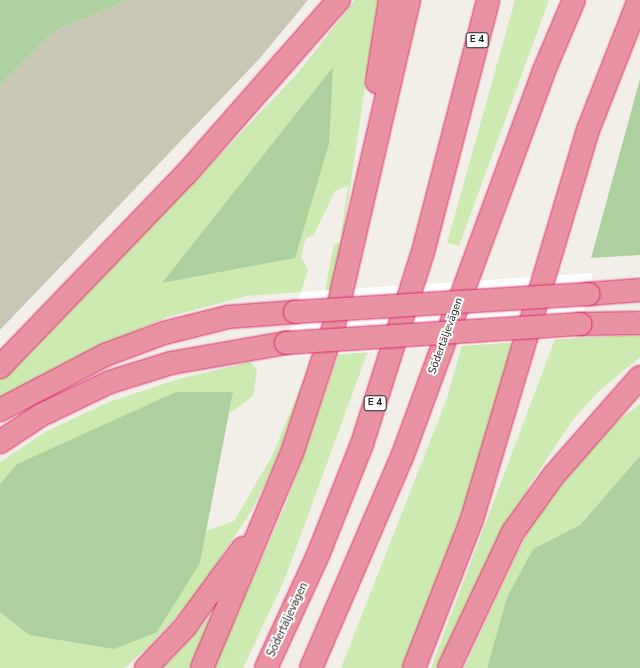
<!DOCTYPE html>
<html>
<head>
<meta charset="utf-8">
<style>
	body { margin:0 }
	#map { position:relative; width:640px; height:668px; overflow:hidden; background:#f2efe9; font-family:"Nunito Sans",sans-serif }
	div>[style] { position:absolute }
	.construction>* { inset:0; background:#c7c7b4 }
	.grass>* { inset:0; background:#cdebb0 }
	.forest>* { inset:0; background:#add19e }
	.pier>* { inset:0; background:#fff }
	.roads { filter:drop-shadow(0 0 1px #dc2a67) drop-shadow(0 0 1px #dc2a67) }
	.highway>* { height:22px; margin:-11px; padding:0 11px; transform-origin:11px; border-radius:11px; background:#e892a2 }
	.bridges { filter:drop-shadow(0 0 1px #dc2a67) drop-shadow(0 0 1px #dc2a67) }
	.highway-bridge>* { height:22px; margin:-11px; padding:0 11px; transform-origin:11px; border-radius:11px; background:#e892a2 }
	span { translate:-50% -50%; white-space:nowrap; text-align:center; line-height:1.15; -webkit-text-stroke:4px #fff; paint-order:stroke }
	.shield-label span { padding:1px 3px; background:#fff; border:1px solid; border-radius:3px; -webkit-text-stroke-width:0 }
	.shield-label { font-size:10px; color:#222; font-weight:700 }
	.street-label { font-size:11px; color:#222 }
</style>
</head>
<body>
<div id="map">
	<div class="construction">
		<i style="clip-path:polygon(128px 0,308px 0,260px 58px,0 330px,0 85px,53px 32px)"></i>
	</div>
	<div class="grass">
		<i style="clip-path:polygon(355px 0,378px 0,335px 289px,325px 290px,334px 244px,340px 243px,348px 186px,335px 191px,314px 235px,306px 238px,301px 257px,308px 270px,301px 292px,247px 296px,167px 317px,72px 360px,0 399px,0 377px,235px 139px,298px 73px)"></i>
		<i style="clip-path:polygon(515px 0,549px 0,459px 246px,447px 243px)"></i>
		<i style="clip-path:polygon(640px 335px,640px 357px,598px 392px,572px 421px,531px 483px,439px 668px,431px 668px,555px 339px)"></i>
		<i style="clip-path:polygon(513px 342px,504px 393px,479px 469px,404px 668px,341px 668px,447px 398px,462px 345px)"></i>
		<i style="clip-path:polygon(368px 351px,284px 581px,243px 668px,213px 668px,285px 506px,339px 353px)"></i>
		<i style="clip-path:polygon(314px 355px,277px 459px,252px 510px,191px 602px,152px 643px,125px 668px,0 668px,0 612px,29px 635px,200px 563px,206px 531px,234px 521px,272px 456px)"></i>
		<i style="clip-path:polygon(250px 362px,257px 369px,253px 396px,229px 414px,233px 392px,17px 464px,0 484px,0 462px,47px 431px,109px 402px,179px 379px)"></i>
		<i style="clip-path:polygon(640px 404px,640px 456px,580px 525px,533px 549px,507px 597px,487px 668px,464px 668px,534px 517px,604px 431px)"></i>
		<i style="clip-path:polygon(213px 613px,190px 668px,161px 668px,171px 660px)"></i>
	</div>
	<div class="forest">
		<i style="clip-path:polygon(0 0,128px 0,53px 32px,0 85px)"></i>
		<i style="clip-path:polygon(333px 67px,329px 144px,295px 258px,162px 283px)"></i>
		<i style="clip-path:polygon(640px 79px,640px 255px,591px 258px)"></i>
		<i style="clip-path:polygon(176px 392px,233px 392px,200px 563px,157px 632px,114px 649px,29px 635px,0 612px,0 484px,17px 464px)"></i>
		<i style="clip-path:polygon(640px 456px,640px 668px,487px 668px,507px 597px,533px 549px,580px 525px)"></i>
	</div>
	<div class="pier">
		<i style="clip-path:polygon(593px 273px,577px 338px,282px 358px,301px 292px)"></i>
	</div>
	<div class="roads">
		<div class="highway">
			<i style="left:377px;top:82px;width:83px;rotate:-81deg"></i>
			<i style="left:588px;top:294px;width:52px;rotate:-4.4deg"></i>
			<i style="left:580px;top:324px;width:60px;rotate:-1deg"></i>
			<i style="left:0;top:367px;width:267px;rotate:-46.1deg"></i>
			<i style="left:185px;top:175px;width:233px;rotate:-48.7deg"></i>
			<i style="left:0;top:410px;width:119px;rotate:-27.6deg"></i>
			<i style="left:105px;top:355px;width:63px;rotate:-20.4deg"></i>
			<i style="left:164px;top:333px;width:66px;rotate:-14deg"></i>
			<i style="left:228px;top:317px;width:67px;rotate:-4.3deg"></i>
			<i style="left:0;top:442px;width:49px;rotate:-33.4deg"></i>
			<i style="left:41px;top:415px;width:76px;rotate:-25.6deg"></i>
			<i style="left:110px;top:382px;width:64px;rotate:-17.3deg"></i>
			<i style="left:171px;top:363px;width:117px;rotate:-9.9deg"></i>
			<i style="left:146px;top:668px;width:57px;rotate:-46.4deg"></i>
			<i style="left:185px;top:627px;width:98px;rotate:-53.7deg"></i>
			<i style="left:202px;top:668px;width:233px;rotate:-67.3deg"></i>
			<i style="left:292px;top:453px;width:131px;rotate:-71.7deg"></i>
			<i style="left:333px;top:329px;width:338px;rotate:-77deg"></i>
			<i style="left:266px;top:668px;width:124px;rotate:-65.3deg"></i>
			<i style="left:318px;top:555px;width:119px;rotate:-68.4deg"></i>
			<i style="left:362px;top:444px;width:201px;rotate:-72.4deg"></i>
			<i style="left:423px;top:252px;width:260px;rotate:-75.5deg"></i>
			<i style="left:311px;top:668px;width:230px;rotate:-66.7deg"></i>
			<i style="left:402px;top:457px;width:409px;rotate:-69.8deg"></i>
			<i style="left:543px;top:73px;width:79px;rotate:-67deg"></i>
			<i style="left:414px;top:668px;width:160px;rotate:-68.7deg"></i>
			<i style="left:472px;top:519px;width:406px;rotate:-73.4deg"></i>
			<i style="left:588px;top:130px;width:140px;rotate:-68.6deg"></i>
			<i style="left:449px;top:668px;width:150px;rotate:-64.8deg"></i>
			<i style="left:513px;top:532px;width:70px;rotate:-54.3deg"></i>
			<i style="left:554px;top:475px;width:130px;rotate:-48.7deg"></i>
		</div>
	</div>
	<div class="bridges">
		<div class="highway-bridge">
			<i style="left:295px;top:312px;width:294px;rotate:-3.5deg"></i>
			<i style="left:286px;top:343px;width:295px;rotate:-3.7deg"></i>
		</div>
	</div>
	<div class="shield-label">
		<span style="left:477px;top:40px">E 4</span>
		<span style="left:375px;top:403px">E 4</span>
	</div>
	<div class="street-label">
		<span style="left:446px;top:336px;rotate:-70deg">Södertäljevägen</span>
		<span style="left:288px;top:620px;rotate:-65deg">Södertäljevägen</span>
	</div>
</div>
</body>
</html>
